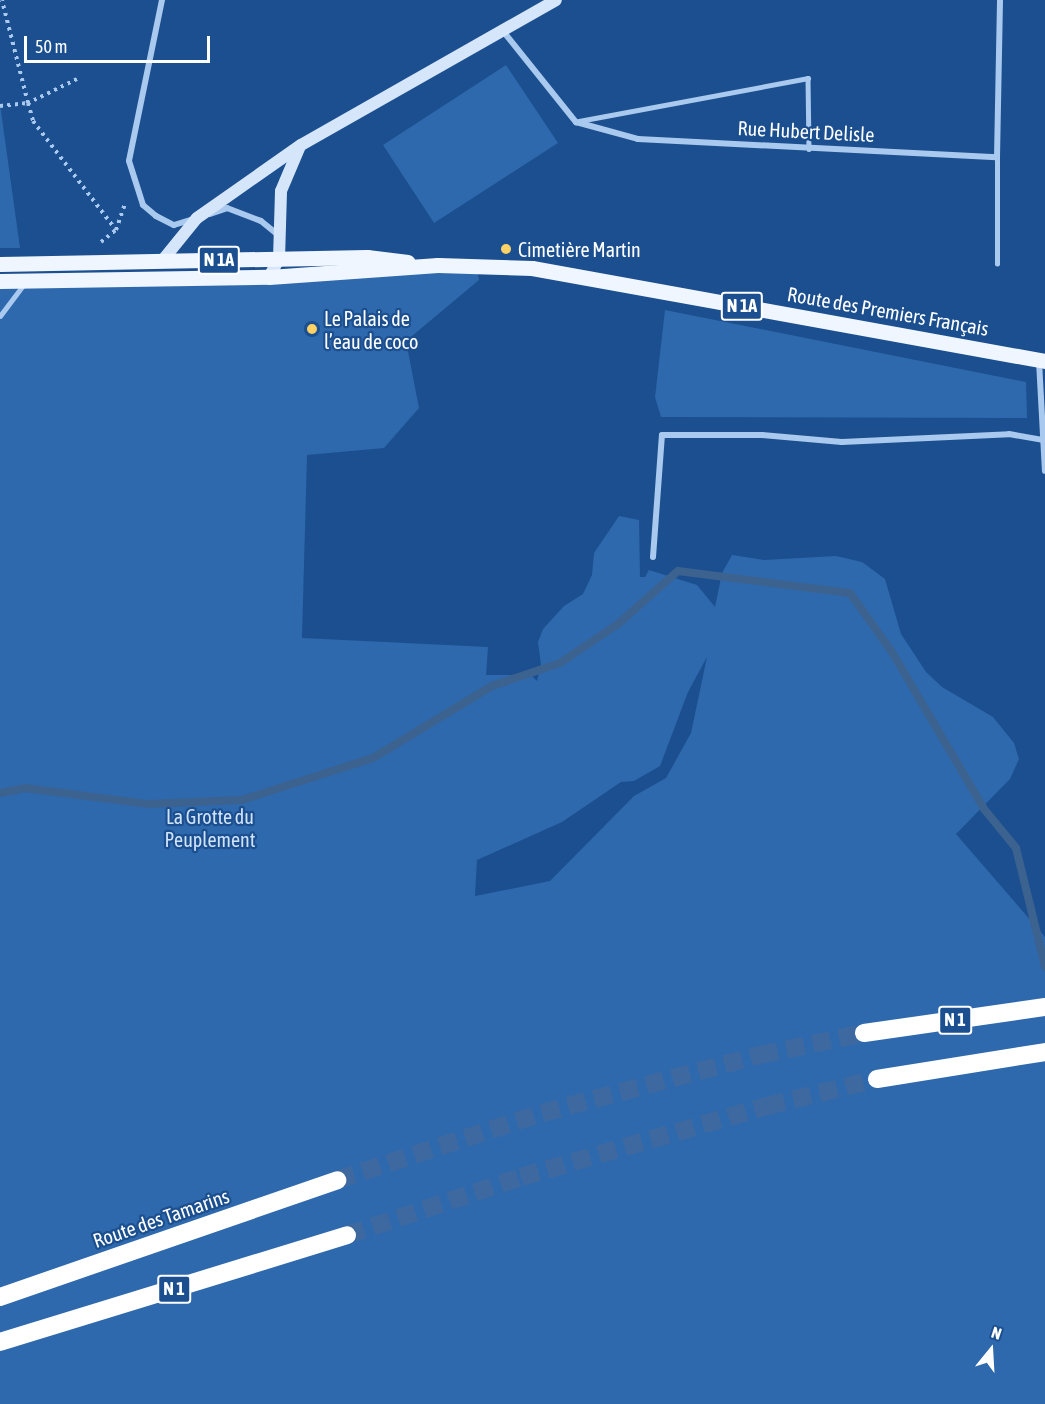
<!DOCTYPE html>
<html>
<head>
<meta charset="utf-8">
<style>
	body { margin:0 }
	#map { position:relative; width:1045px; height:1404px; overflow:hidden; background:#1b4f8f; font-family:"Asap Condensed",sans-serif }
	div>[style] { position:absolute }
	.green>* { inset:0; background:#2e69ad }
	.stream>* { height:8px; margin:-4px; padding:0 4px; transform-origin:4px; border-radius:4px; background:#3c6290 }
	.highway-tunnel>* { height:18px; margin-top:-9px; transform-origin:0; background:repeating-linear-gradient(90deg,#3d69a0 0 18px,transparent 0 27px) }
	.path>* { height:4px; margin-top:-2px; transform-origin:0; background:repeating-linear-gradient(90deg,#a9c9ee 0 3px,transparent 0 7.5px) }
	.lane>* { height:4.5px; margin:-2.25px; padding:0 2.25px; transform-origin:2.25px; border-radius:2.25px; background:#a9c9ee }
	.street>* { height:6px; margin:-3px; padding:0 3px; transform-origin:3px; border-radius:3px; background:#a9c9ee }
	.secondary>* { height:12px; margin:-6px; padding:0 6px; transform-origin:6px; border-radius:6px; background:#d6e6fa }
	.primary>* { height:15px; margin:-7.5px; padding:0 7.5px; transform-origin:7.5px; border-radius:7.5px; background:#f0f6ff }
	.highway>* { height:18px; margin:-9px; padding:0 9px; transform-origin:9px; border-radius:9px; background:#fff }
	.dots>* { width:16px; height:16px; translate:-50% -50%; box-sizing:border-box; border:3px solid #1b4f8f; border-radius:50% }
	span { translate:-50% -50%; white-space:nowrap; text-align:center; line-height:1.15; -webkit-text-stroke:4.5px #1b4f8f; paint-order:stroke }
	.shield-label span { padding:2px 4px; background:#1b4f8f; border:2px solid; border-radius:4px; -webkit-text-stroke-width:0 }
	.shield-label { font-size:18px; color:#fff; font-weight:700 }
	.street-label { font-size:20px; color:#fff }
	.poi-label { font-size:20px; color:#fff }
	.left { translate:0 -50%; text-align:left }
	.park-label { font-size:20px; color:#cfe3fa }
	.north { position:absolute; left:961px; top:1320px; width:60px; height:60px; -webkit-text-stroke:4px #1b4f8f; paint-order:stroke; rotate:18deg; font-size:16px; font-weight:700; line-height:24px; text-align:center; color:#fff }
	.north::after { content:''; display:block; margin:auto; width:21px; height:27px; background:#fff; clip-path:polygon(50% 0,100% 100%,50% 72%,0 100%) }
	.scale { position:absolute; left:24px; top:36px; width:186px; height:27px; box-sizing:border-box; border:3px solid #fff; border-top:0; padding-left:8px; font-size:18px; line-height:21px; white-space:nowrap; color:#fff; -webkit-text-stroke:4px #1b4f8f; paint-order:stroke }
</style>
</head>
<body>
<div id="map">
	<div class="green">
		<i style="clip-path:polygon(506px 65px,558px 143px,434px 223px,383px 145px)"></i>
		<i style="clip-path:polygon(0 104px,20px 248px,0 248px)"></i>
		<i style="clip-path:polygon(evenodd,476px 265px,479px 280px,406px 341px,419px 408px,384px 448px,307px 455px,302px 638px,488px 647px,486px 675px,531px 675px,537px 681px,541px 665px,538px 642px,543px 629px,564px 606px,583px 594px,592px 575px,594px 553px,619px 516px,639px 520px,640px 577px,645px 577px,649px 570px,697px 585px,715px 607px,722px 573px,732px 555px,764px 560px,836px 556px,862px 562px,885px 579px,901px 634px,926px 672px,942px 687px,993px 717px,1014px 743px,1019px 759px,1010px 779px,956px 834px,1045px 937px,1045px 1404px,0 1404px,0 281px,476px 265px,707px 657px,691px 733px,666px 778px,634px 796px,550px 881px,475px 896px,477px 860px,562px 822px,621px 782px,634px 781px,660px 766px,688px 692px,707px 657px)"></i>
		<i style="clip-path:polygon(665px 310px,1026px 382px,1027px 418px,661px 417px,655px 397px)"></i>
	</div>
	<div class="stream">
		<i style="left:0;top:793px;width:25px;rotate:-11deg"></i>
		<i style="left:25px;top:788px;width:125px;rotate:7.4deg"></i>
		<i style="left:149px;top:804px;width:93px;rotate:-2.5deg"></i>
		<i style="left:242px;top:800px;width:138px;rotate:-17.8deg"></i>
		<i style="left:373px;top:758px;width:139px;rotate:-31.2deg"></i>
		<i style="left:492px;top:686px;width:72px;rotate:-18.7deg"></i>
		<i style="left:560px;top:663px;width:70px;rotate:-33.9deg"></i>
		<i style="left:618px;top:624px;width:80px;rotate:-41.5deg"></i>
		<i style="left:678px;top:571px;width:173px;rotate:7.3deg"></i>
		<i style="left:850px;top:593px;width:72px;rotate:54.6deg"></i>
		<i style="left:892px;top:652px;width:182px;rotate:59.6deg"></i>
		<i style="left:984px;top:809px;width:50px;rotate:50.6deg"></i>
		<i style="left:1016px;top:848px;width:122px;rotate:76.2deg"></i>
	</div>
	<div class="highway-tunnel">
		<i style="left:337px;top:1180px;width:216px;rotate:-18.1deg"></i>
		<i style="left:542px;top:1113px;width:226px;rotate:-14.9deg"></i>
		<i style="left:760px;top:1055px;width:106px;rotate:-11.9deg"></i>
		<i style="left:347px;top:1235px;width:183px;rotate:-18.4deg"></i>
		<i style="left:521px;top:1177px;width:256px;rotate:-16.1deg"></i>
		<i style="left:767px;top:1106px;width:113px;rotate:-13.8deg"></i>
	</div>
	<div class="path">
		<i style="left:77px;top:79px;width:55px;rotate:153.9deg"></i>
		<i style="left:28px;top:103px;width:19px;rotate:74deg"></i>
		<i style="left:33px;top:121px;width:137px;rotate:52.7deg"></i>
		<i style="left:0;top:106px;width:28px;rotate:-6deg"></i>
		<i style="left:28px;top:103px;width:106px;rotate:-104.2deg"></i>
		<i style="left:101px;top:242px;width:19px;rotate:-39deg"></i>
		<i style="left:116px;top:230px;width:28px;rotate:-71deg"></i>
	</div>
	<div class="lane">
		<i style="left:579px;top:121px;width:233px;rotate:-10.6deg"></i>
		<i style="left:808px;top:78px;width:71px;rotate:89.2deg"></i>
		<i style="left:997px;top:264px;width:107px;rotate:-90deg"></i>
		<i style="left:0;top:316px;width:39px;rotate:-53deg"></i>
	</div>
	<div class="street">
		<i style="left:162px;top:0;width:164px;rotate:101.6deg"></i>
		<i style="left:129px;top:161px;width:46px;rotate:72.3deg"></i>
		<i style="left:143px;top:205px;width:17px;rotate:40deg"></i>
		<i style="left:156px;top:216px;width:20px;rotate:27deg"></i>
		<i style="left:174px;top:225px;width:21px;rotate:-17deg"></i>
		<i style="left:503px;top:31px;width:117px;rotate:51.3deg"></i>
		<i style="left:576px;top:122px;width:64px;rotate:15.3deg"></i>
		<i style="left:638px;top:139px;width:359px;rotate:2.9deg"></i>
		<i style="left:997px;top:157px;width:157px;rotate:-88.9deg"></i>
		<i style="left:210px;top:214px;width:18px;rotate:-19deg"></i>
		<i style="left:227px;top:208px;width:36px;rotate:21deg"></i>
		<i style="left:261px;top:221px;width:22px;rotate:39deg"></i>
		<i style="left:1039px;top:361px;width:110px;rotate:86.9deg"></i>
		<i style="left:653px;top:557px;width:122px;rotate:-85.8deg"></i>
		<i style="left:662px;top:435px;width:100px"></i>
		<i style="left:762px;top:435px;width:80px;rotate:5deg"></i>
		<i style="left:842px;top:442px;width:167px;rotate:-2.7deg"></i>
		<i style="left:1009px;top:434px;width:34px;rotate:10deg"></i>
	</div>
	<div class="secondary">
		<i style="left:162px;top:261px;width:55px;rotate:-50.9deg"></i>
		<i style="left:197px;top:218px;width:127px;rotate:-35.1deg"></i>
		<i style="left:301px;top:145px;width:293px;rotate:-29.6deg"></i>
		<i style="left:269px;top:277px;width:21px;rotate:-61deg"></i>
		<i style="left:279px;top:259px;width:68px;rotate:-88.3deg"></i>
		<i style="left:281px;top:191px;width:49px;rotate:-67.1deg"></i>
	</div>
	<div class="primary">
		<i style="left:0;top:264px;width:367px;rotate:-1.1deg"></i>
		<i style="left:367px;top:257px;width:41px;rotate:7deg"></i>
		<i style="left:0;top:281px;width:269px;rotate:-0.9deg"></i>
		<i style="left:269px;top:277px;width:169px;rotate:-4.1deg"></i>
		<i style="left:438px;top:265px;width:94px;rotate:1.8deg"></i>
		<i style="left:532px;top:268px;width:521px;rotate:10.28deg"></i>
	</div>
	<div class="highway">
		<i style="left:864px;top:1033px;width:183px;rotate:-8.2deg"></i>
		<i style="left:877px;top:1079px;width:170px;rotate:-9.1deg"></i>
		<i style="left:0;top:1297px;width:357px;rotate:-19.1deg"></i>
		<i style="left:0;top:1342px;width:363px;rotate:-17.1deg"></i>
	</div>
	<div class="dots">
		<i style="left:506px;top:249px;background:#ffd166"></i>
		<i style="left:312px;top:329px;background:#ffd166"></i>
	</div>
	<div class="shield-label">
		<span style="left:219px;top:260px">N 1A</span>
		<span style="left:742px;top:306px">N 1A</span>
		<span style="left:955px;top:1020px">N 1</span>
		<span style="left:174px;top:1289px">N 1</span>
	</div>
	<div class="street-label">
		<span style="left:806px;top:131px;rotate:3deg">Rue Hubert Delisle</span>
		<span style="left:888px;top:311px;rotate:10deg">Route des Premiers Français</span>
		<span style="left:161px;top:1218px;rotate:-19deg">Route des Tamarins</span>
	</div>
	<div class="poi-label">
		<span class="left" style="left:518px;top:249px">Cimetière Martin</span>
		<span class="left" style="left:324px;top:330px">Le Palais de<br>l’eau de coco</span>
	</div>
	<div class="park-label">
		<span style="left:210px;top:828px">La Grotte du<br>Peuplement</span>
	</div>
	<div class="north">N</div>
	<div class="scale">50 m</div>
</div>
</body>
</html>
